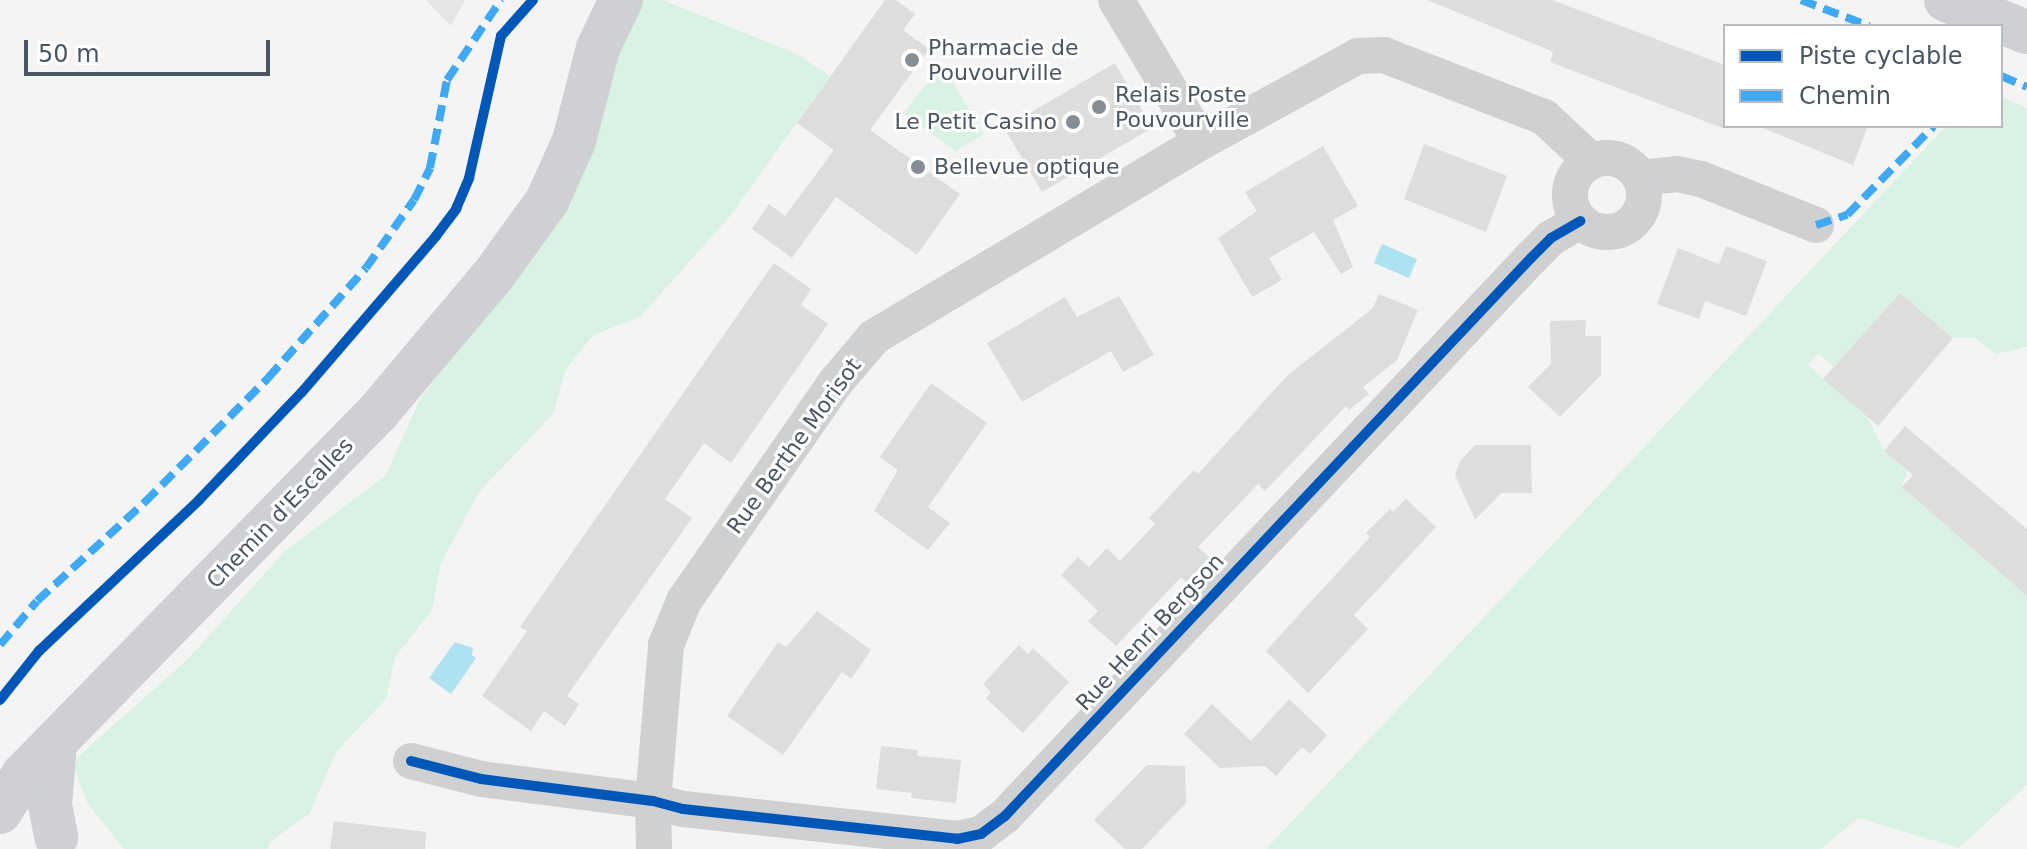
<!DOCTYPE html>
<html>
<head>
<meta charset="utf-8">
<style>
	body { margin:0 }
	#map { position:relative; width:2027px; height:849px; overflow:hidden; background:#f4f4f4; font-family:"DejaVu Sans",sans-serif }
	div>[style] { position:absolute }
	.education>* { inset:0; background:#e6e5e6 }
	.green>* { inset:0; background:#d9f2e3 }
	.water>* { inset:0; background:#aee2f0 }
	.building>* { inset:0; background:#ddddde }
	.street>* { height:36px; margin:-18px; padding:0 18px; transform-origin:18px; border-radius:18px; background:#ced0d2 }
	.street>.ring { margin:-18px; padding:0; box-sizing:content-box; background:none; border:36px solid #ced0d2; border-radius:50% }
	.secondary>* { height:44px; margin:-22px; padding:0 22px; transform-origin:22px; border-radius:22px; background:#ced0d4 }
	.quiet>* { height:8px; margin-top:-4px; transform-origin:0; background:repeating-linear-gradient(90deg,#3fa9f5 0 16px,transparent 0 24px) }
	.cycleway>* { height:10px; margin:-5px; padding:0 5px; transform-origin:5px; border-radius:5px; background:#0057b8 }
	.dots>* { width:22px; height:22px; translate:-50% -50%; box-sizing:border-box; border:4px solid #fff; border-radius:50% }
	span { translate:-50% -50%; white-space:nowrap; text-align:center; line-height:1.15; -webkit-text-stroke:6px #fff; paint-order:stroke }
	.poi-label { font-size:22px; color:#4a5661 }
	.left { translate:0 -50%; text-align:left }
	.right { translate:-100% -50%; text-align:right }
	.street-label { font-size:22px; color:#4a5661 }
	.legend { position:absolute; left:1723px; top:24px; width:280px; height:104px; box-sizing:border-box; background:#fff; border:2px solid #b7bbc0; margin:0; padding:10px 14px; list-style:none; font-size:24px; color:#4a5661 }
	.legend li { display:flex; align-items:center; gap:16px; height:40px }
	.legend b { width:40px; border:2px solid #b7bbc0 }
	.scale { position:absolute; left:24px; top:40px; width:246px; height:36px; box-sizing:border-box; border:4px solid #4a5661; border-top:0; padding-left:10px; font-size:24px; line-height:28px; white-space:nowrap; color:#4a5661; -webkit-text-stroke:6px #fff; paint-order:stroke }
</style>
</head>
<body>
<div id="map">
	<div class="education">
		<i style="clip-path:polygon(426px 0,465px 0,451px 26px)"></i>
	</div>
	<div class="green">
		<i style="clip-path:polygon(630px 0,662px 0,795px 53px,830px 76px,731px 215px,640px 317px,593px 335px,565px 371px,553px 414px,479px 492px,441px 563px,432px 610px,395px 657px,386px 699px,337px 751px,309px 814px,271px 841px,267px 849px,124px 849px,88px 804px,72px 762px,189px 658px,285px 551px,386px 475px,419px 401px,477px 323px)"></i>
		<i style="clip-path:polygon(942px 65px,984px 134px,956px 151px,903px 113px)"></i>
		<i style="clip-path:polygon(2001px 97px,2027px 108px,2027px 347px,1996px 354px,1975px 338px,1953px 338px,1900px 293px,1834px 367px,1818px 353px,1808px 365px,1867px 417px,1884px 451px,1907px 470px,1902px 487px,2027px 596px,2027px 785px,1959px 848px,1858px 818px,1821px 849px,1266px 849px,1946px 126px,2001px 126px)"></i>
	</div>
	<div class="water">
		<i style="clip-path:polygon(1382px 244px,1417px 259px,1409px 278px,1374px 263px)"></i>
		<i style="clip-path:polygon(455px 642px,473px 648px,472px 655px,476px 658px,451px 694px,429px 678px)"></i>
	</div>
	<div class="building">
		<i style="clip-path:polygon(885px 0,896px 0,915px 14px,903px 30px,929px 49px,870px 130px,960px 194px,917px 255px,836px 197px,792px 258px,752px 229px,769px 204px,785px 216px,834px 150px,797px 123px)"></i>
		<i style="clip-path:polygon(1427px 0,1552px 0,1725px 65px,1725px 129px,1550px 62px,1553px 53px,1549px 50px)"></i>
		<i style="clip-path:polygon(1115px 63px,1152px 128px,1042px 192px,1004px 128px)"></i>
		<i style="clip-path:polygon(1758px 126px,1868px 126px,1853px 165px)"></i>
		<i style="clip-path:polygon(1424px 144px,1507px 176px,1486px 232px,1404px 199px)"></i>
		<i style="clip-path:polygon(1323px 146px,1358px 206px,1333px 220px,1353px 267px,1341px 274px,1314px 232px,1269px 258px,1282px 280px,1252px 297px,1218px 238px,1257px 211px,1245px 192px)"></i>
		<i style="clip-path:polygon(1726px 246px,1767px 261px,1746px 316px,1705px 301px,1699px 319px,1657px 304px,1678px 248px,1719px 264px)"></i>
		<i style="clip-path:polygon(774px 263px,811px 289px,801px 305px,828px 324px,731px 463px,704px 443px,665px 499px,692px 518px,567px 696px,579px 704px,565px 726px,544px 711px,531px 731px,482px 696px,527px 631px,520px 627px)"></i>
		<i style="clip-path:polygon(1900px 293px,1953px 338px,1878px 426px,1823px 379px)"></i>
		<i style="clip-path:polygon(1379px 294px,1418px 310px,1397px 360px,1363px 387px,1369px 394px,1349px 410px,1346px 406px,1265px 491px,1258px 484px,1198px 547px,1210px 558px,1187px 583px,1181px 577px,1116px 646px,1088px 621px,1098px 611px,1061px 575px,1078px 557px,1089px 567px,1107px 548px,1120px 561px,1155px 524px,1149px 518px,1194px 470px,1198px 474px,1288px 375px,1373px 308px)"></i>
		<i style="clip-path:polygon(1119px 296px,1154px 355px,1123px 372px,1111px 351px,1022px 402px,987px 343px,1065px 297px,1077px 317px)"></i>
		<i style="clip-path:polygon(1586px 320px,1585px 336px,1601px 336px,1601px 375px,1560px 417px,1528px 387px,1551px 364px,1550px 321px)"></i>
		<i style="clip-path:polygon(931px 383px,987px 423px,928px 507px,950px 523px,928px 550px,874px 511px,898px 470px,880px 457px)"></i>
		<i style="clip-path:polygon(1905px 426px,2027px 529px,2027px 596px,1902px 487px,1913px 475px,1884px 451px)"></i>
		<i style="clip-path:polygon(1475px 445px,1531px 445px,1532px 493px,1501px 493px,1475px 520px,1455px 475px,1460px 461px)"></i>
		<i style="clip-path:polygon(1406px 499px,1436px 527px,1354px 615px,1368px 629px,1308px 693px,1266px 651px,1370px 537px,1366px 533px,1390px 509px,1393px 512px)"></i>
		<i style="clip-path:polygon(817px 611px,871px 650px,851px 679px,842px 672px,783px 755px,727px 716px,778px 642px,786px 647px)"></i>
		<i style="clip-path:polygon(1019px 645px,1028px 654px,1033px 648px,1069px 682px,1023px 733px,986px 698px,991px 693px,983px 684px)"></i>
		<i style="clip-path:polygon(1289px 699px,1327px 735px,1310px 754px,1302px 747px,1276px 776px,1265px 766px,1220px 768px,1184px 734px,1212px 704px,1251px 741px)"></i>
		<i style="clip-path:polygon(881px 746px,918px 750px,917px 756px,961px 760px,956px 803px,911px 798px,912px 793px,876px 789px)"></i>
		<i style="clip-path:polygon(1147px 765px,1185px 766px,1186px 803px,1142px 849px,1125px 849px,1094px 820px)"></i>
		<i style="clip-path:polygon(334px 821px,426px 832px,425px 849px,330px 849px)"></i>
	</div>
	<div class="street">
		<i style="left:1201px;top:142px;width:179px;rotate:-28.7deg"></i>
		<i style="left:1358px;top:56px;width:26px;rotate:-2deg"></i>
		<i style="left:1384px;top:55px;width:172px;rotate:21.2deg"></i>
		<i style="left:1544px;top:117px;width:64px;rotate:43.1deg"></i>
		<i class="ring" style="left:1570px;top:158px;width:38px;height:38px"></i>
		<i style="left:1640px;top:178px;width:37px;rotate:-6deg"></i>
		<i style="left:1677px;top:174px;width:25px;rotate:12deg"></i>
		<i style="left:1701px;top:179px;width:124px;rotate:21.8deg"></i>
		<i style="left:411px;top:761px;width:72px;rotate:14.4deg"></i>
		<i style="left:481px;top:779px;width:173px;rotate:7.3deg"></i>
		<i style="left:653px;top:801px;width:31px;rotate:15deg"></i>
		<i style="left:683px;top:809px;width:276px;rotate:6.2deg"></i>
		<i style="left:957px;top:839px;width:25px;rotate:-12deg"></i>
		<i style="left:981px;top:834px;width:30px;rotate:-37deg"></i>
		<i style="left:1005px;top:816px;width:767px;rotate:-46.69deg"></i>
		<i style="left:1531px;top:258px;width:28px;rotate:-45deg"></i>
		<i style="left:1551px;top:238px;width:34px;rotate:-30deg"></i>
		<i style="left:654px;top:849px;width:48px;rotate:-91.2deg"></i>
		<i style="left:653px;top:801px;width:157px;rotate:-85.2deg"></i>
		<i style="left:666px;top:645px;width:48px;rotate:-67.8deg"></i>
		<i style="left:684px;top:601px;width:265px;rotate:-55.3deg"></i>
		<i style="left:835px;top:383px;width:60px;rotate:-49.7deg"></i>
		<i style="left:874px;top:337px;width:381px;rotate:-30.8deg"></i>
		<i style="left:1201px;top:142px;width:165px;rotate:-120.9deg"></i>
	</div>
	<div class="secondary">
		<i style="left:1946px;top:0;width:87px;rotate:21.6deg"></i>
		<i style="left:55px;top:744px;width:61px;rotate:94.7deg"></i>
		<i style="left:50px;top:805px;width:33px;rotate:79deg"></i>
		<i style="left:0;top:812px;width:44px;rotate:-58.1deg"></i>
		<i style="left:23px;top:775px;width:508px;rotate:-45.64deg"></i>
		<i style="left:378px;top:412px;width:182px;rotate:-49.9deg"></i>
		<i style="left:495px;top:273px;width:89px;rotate:-54.2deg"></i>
		<i style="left:547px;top:201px;width:66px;rotate:-65.8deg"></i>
		<i style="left:574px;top:141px;width:96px;rotate:-75.5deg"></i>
		<i style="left:598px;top:48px;width:53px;rotate:-64.4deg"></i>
	</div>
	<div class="quiet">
		<i style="left:1801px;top:0;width:73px;rotate:20.9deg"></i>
		<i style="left:2001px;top:76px;width:28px;rotate:23deg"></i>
		<i style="left:1816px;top:225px;width:33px;rotate:-18deg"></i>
		<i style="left:1847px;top:215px;width:124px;rotate:-45.7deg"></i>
		<i style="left:0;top:645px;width:57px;rotate:-49.9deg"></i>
		<i style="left:37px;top:601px;width:147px;rotate:-42.5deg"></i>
		<i style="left:145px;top:502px;width:175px;rotate:-45.2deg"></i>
		<i style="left:268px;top:378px;width:147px;rotate:-48.3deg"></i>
		<i style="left:366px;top:268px;width:83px;rotate:-54.8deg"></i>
		<i style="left:414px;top:200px;width:36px;rotate:-63deg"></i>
		<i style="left:430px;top:168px;width:90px;rotate:-79.1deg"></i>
		<i style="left:447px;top:80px;width:97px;rotate:-56deg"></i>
	</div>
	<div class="cycleway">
		<i style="left:0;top:700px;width:63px;rotate:-51.5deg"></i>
		<i style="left:39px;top:651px;width:220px;rotate:-43.3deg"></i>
		<i style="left:199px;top:500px;width:149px;rotate:-46.4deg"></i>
		<i style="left:302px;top:392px;width:206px;rotate:-49.3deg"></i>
		<i style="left:436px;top:236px;width:34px;rotate:-53deg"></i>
		<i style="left:456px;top:209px;width:34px;rotate:-67deg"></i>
		<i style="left:469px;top:178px;width:146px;rotate:-77.3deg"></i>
		<i style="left:501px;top:36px;width:48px;rotate:-48.4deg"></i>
		<i style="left:411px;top:761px;width:72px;rotate:14.4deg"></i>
		<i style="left:481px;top:779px;width:173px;rotate:7.3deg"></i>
		<i style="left:653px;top:801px;width:31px;rotate:15deg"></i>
		<i style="left:683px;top:809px;width:276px;rotate:6.2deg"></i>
		<i style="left:957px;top:839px;width:25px;rotate:-12deg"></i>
		<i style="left:981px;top:834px;width:30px;rotate:-37deg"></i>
		<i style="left:1005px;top:816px;width:767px;rotate:-46.69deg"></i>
		<i style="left:1531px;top:258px;width:28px;rotate:-45deg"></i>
		<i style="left:1551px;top:238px;width:34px;rotate:-30deg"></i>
	</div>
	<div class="dots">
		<i style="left:912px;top:60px;background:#868d94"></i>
		<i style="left:1099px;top:107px;background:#868d94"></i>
		<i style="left:1073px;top:122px;background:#868d94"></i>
		<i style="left:918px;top:167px;background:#868d94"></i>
	</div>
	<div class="poi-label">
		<span class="left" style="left:928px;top:60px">Pharmacie de<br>Pouvourville</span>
		<span class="left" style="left:1115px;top:107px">Relais Poste<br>Pouvourville</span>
		<span class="right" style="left:1057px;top:122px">Le Petit Casino</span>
		<span class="left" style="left:934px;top:167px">Bellevue optique</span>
	</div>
	<div class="street-label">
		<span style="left:794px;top:446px;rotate:-54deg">Rue Berthe Morisot</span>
		<span style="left:280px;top:513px;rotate:-46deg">Chemin d'Escalles</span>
		<span style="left:1150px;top:632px;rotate:-47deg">Rue Henri Bergson</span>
	</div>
	<ul class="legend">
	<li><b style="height:10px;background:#0057b8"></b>Piste cyclable</li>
	<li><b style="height:10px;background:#3fa9f5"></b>Chemin</li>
	</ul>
	<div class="scale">50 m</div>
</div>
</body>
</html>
